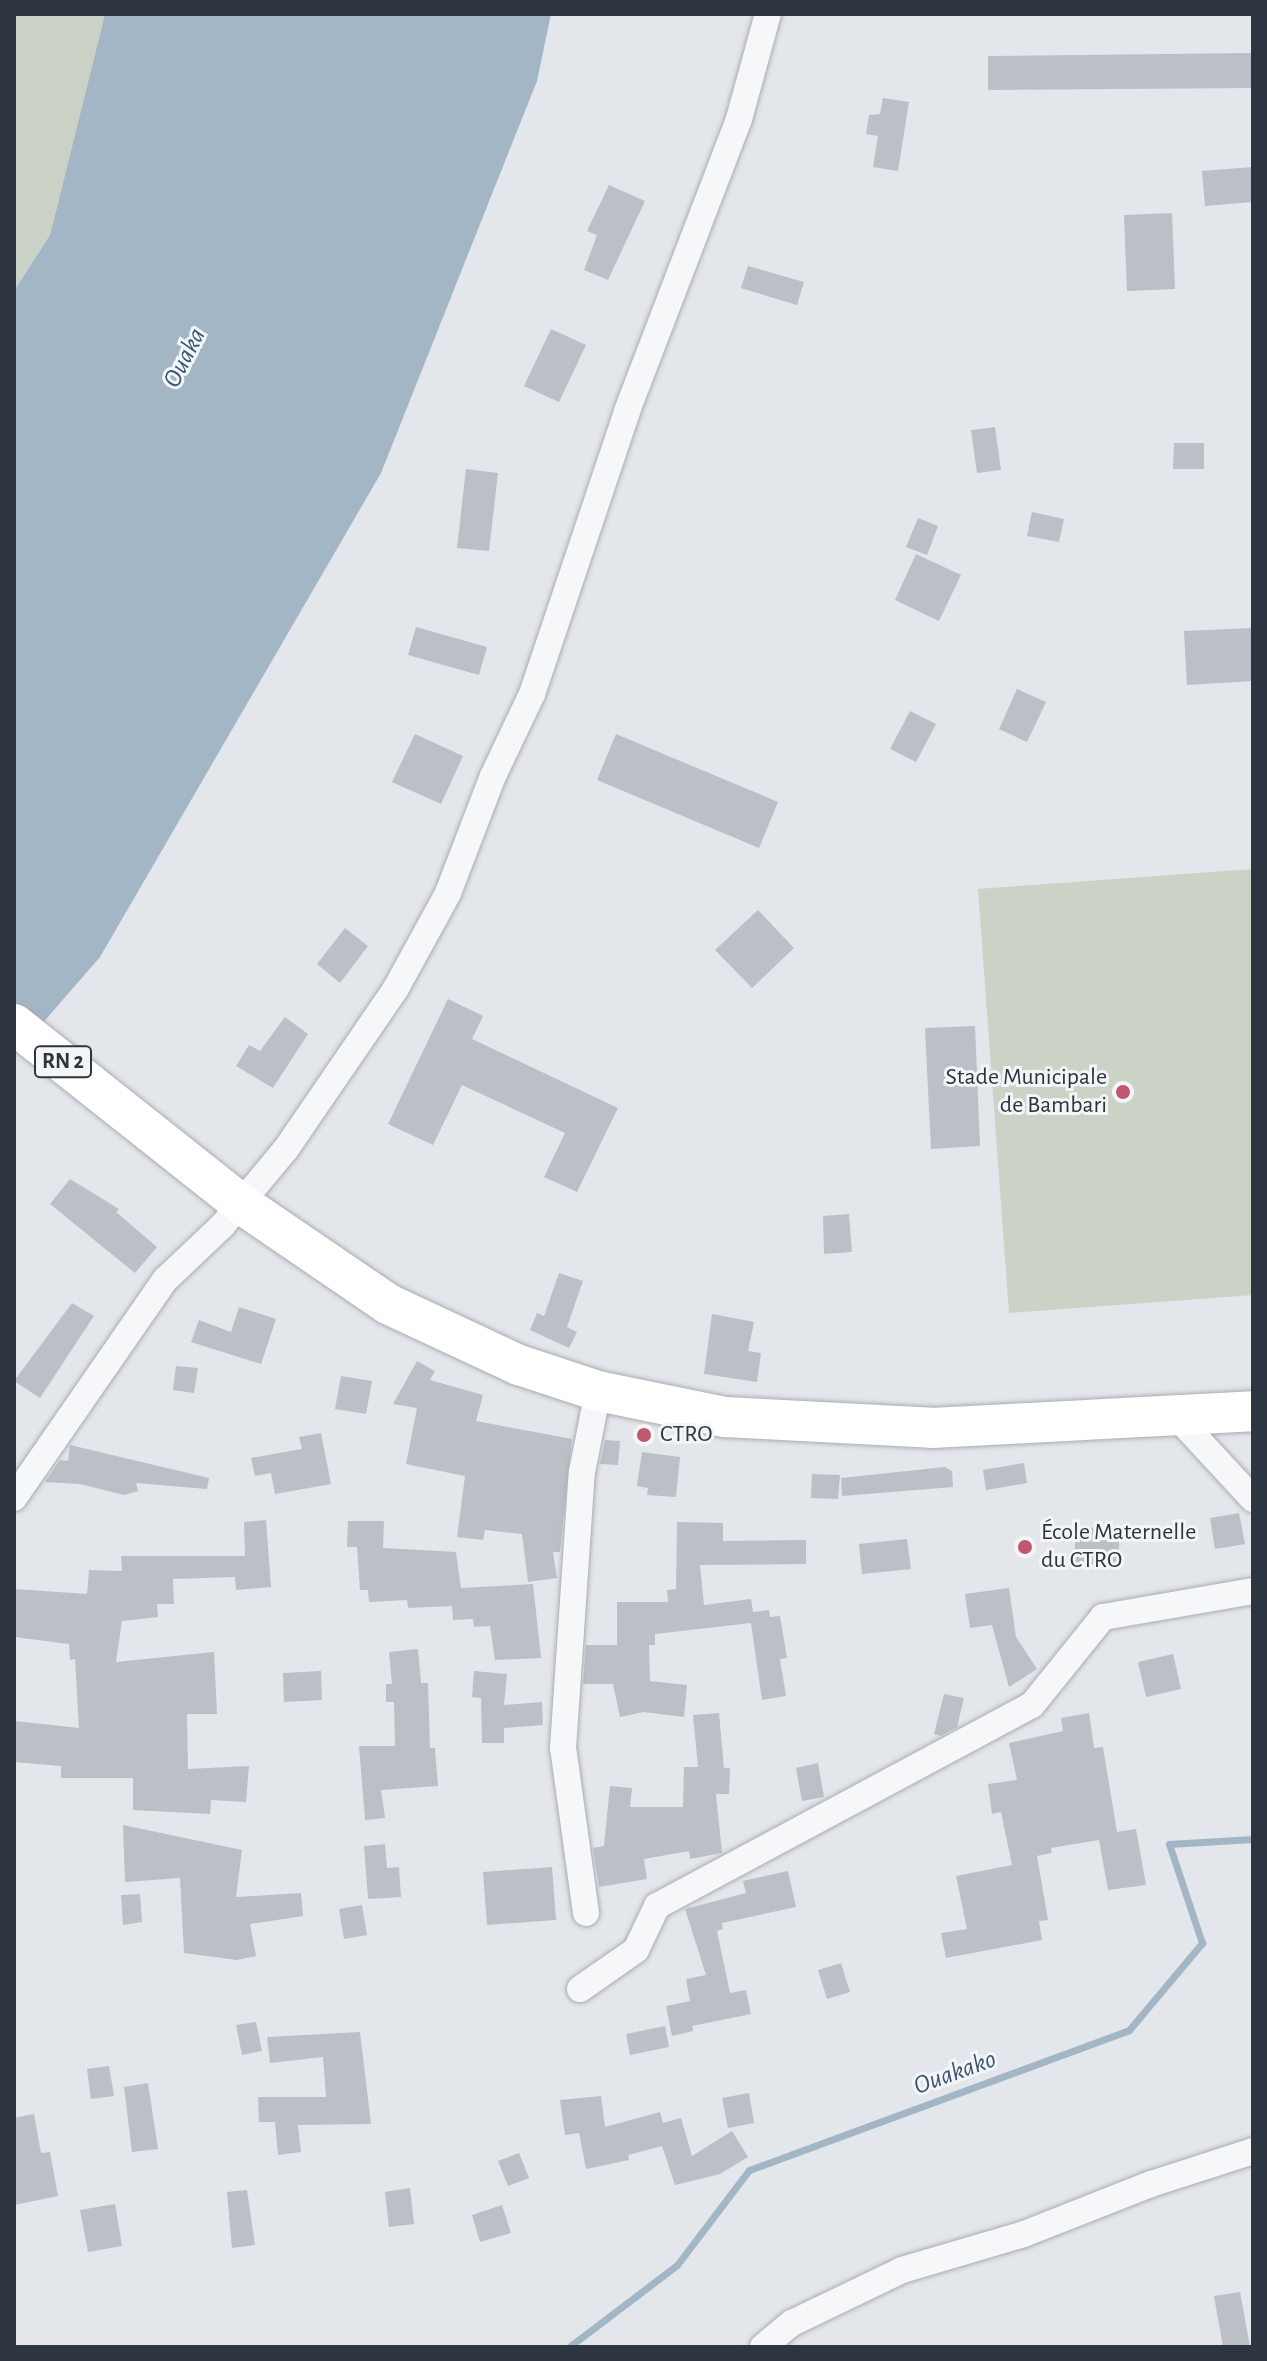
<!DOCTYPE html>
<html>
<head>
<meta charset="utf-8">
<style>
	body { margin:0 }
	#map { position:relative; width:1267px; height:2361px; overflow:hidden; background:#e3e6ea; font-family:"Alegreya Sans",sans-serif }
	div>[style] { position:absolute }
	.green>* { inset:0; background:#cad3c5 }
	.water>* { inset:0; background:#a2b6c6 }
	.stream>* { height:7px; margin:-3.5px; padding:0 3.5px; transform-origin:3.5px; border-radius:3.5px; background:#a2b6c6 }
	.building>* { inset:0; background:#bbc0c6 }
	.roads { filter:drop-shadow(0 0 2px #a9adb4) drop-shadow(0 0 2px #a9adb4) }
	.street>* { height:26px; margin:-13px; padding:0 13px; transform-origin:13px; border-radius:13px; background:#f6f7f8 }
	.primary>* { height:40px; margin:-20px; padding:0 20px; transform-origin:20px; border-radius:20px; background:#fff }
	.dots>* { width:22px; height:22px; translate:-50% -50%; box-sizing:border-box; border:4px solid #f3f5f7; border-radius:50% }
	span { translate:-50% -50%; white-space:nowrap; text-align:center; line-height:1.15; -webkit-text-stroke:6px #f3f5f7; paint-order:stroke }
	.shield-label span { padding:2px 6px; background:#f3f5f7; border:2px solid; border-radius:6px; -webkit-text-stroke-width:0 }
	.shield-label { font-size:22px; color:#2d3540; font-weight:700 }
	.poi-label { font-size:24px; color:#2d3540 }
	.right { translate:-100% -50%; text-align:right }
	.left { translate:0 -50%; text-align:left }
	.water-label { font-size:26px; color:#3b5770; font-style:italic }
	.frame { position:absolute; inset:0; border:16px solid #2d3540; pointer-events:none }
</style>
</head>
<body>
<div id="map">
	<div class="green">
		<i style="clip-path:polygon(14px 14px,105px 14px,50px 235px,14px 291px)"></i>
		<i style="clip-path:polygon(1253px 869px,1253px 1295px,1009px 1313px,978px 889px)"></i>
	</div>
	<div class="water">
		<i style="clip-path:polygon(105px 14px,551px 14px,537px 81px,381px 473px,100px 957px,14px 1056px,14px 291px,50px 235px)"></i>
	</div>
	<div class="stream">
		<i style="left:569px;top:2347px;width:136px;rotate:-37.2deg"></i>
		<i style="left:677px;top:2265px;width:119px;rotate:-52.8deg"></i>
		<i style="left:749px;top:2170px;width:405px;rotate:-20.2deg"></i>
		<i style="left:1129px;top:2030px;width:114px;rotate:-50deg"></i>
		<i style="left:1202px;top:1943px;width:104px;rotate:-108.4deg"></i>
		<i style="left:1169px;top:1844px;width:84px;rotate:-3.4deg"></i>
	</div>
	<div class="building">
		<i style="clip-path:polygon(1253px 53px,1253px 88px,988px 90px,988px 56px)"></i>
		<i style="clip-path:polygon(883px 98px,909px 102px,898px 171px,873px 167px,878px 136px,866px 134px,869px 115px,880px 114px)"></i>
		<i style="clip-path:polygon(1253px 167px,1253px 202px,1205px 206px,1202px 171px)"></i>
		<i style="clip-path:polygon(609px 185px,645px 201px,608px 280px,584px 270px,597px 235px,587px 231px)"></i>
		<i style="clip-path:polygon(1172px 213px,1175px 289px,1127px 291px,1124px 215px)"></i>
		<i style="clip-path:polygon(748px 266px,804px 282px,797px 305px,741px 288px)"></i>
		<i style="clip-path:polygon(551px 329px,586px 345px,559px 402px,524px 386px)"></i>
		<i style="clip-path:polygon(995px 427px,1001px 470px,977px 473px,971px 430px)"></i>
		<i style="clip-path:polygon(1174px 443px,1204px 443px,1204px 469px,1173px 469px)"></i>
		<i style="clip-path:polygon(466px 469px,498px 473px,489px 551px,457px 548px)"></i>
		<i style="clip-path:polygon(1032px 512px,1064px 519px,1059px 542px,1027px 536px)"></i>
		<i style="clip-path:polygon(918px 518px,938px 526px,927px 555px,906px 547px)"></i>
		<i style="clip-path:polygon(916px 554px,961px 575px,939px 621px,895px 600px)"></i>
		<i style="clip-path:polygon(416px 627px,487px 647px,479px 675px,408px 655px)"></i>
		<i style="clip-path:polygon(1253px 628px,1253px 681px,1187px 685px,1184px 631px)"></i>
		<i style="clip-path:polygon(1017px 689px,1046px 702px,1027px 742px,999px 729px)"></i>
		<i style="clip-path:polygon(910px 711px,936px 724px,916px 762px,890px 749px)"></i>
		<i style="clip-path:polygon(415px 734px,463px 756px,441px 804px,392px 782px)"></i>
		<i style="clip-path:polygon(616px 734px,778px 802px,759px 848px,597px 780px)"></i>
		<i style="clip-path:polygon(758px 910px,794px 948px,752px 988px,715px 950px)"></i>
		<i style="clip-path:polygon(345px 928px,368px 946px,340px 983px,317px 964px)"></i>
		<i style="clip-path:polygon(448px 999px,483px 1016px,472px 1039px,618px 1108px,577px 1192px,544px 1177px,565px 1133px,462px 1085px,433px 1145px,388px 1124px)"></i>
		<i style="clip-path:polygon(285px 1017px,308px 1034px,273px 1088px,236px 1066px,249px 1045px,260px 1051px)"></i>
		<i style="clip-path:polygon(975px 1026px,980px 1146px,931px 1149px,925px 1028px)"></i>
		<i style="clip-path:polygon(70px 1179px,119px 1209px,116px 1212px,157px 1247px,135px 1273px,50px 1204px)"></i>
		<i style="clip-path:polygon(849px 1214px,852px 1252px,824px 1254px,823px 1216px)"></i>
		<i style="clip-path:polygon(559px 1273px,583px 1281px,567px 1327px,577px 1332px,569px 1348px,530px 1330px,537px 1313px,544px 1316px)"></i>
		<i style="clip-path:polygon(72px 1303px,94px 1316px,40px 1398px,14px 1381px)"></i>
		<i style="clip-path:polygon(239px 1307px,276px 1319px,261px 1364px,191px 1342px,199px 1320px,231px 1332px)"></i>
		<i style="clip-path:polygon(712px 1314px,754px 1322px,748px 1351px,761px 1353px,757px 1382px,704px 1374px)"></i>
		<i style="clip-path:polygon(417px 1361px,435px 1371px,430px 1380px,483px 1395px,476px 1421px,572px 1439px,560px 1552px,553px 1552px,557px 1578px,528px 1582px,522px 1534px,485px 1530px,483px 1540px,457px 1537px,465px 1476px,406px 1464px,417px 1408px,393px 1404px)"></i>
		<i style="clip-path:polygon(176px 1366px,198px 1368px,194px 1393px,173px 1390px)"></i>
		<i style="clip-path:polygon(341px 1376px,372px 1381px,366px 1414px,335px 1409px)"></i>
		<i style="clip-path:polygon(321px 1433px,331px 1484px,275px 1494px,271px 1473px,255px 1476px,251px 1458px,302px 1449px,299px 1437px)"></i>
		<i style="clip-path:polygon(605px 1440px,620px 1441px,618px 1465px,600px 1464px)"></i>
		<i style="clip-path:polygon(70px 1445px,209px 1478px,207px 1489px,136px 1483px,138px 1491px,124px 1495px,80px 1484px,45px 1482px,60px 1460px,68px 1461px)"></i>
		<i style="clip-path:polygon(642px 1452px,680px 1457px,676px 1497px,647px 1495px,648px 1488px,637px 1486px)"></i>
		<i style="clip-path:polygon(1024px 1463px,1027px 1483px,986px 1490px,983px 1470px)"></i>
		<i style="clip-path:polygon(945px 1467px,952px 1471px,953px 1487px,842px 1496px,841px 1478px)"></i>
		<i style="clip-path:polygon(812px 1474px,840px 1475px,838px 1499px,811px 1498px)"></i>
		<i style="clip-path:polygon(1239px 1513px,1245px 1544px,1215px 1549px,1210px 1518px)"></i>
		<i style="clip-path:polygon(266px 1520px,271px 1587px,236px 1590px,235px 1577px,173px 1579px,174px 1604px,157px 1604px,158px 1617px,122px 1621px,116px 1662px,214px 1652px,217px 1714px,187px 1714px,188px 1769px,249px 1766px,246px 1802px,211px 1800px,210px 1814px,133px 1810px,133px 1778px,61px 1778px,61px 1766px,14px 1762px,14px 1721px,79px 1728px,75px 1659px,70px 1660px,69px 1644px,14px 1637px,14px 1589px,87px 1594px,89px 1570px,122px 1571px,121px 1556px,245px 1556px,244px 1522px)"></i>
		<i style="clip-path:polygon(348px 1521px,384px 1521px,383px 1548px,456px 1552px,461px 1588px,533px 1584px,541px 1658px,495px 1660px,490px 1626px,474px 1627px,473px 1619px,453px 1620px,452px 1606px,408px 1608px,407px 1600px,369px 1602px,368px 1590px,360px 1590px,357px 1547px,347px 1547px)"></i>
		<i style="clip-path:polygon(677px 1522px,723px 1523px,723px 1541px,806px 1540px,806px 1564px,700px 1565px,704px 1605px,751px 1599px,753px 1612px,769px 1610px,770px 1617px,780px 1616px,787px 1658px,780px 1659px,786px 1696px,762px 1700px,751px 1623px,655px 1634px,655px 1645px,649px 1645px,650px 1681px,687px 1685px,684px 1717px,644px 1712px,620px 1717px,613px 1684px,583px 1684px,586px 1645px,617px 1645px,617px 1602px,668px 1602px,667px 1590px,676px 1589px)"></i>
		<i style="clip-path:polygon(1076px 1527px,1120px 1529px,1118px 1566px,1074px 1564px)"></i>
		<i style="clip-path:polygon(907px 1539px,911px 1569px,862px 1574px,859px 1544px)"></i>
		<i style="clip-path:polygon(1009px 1588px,1016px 1637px,1037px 1669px,1009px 1687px,992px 1625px,970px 1628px,965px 1594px)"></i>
		<i style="clip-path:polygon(418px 1649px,421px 1683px,428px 1683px,430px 1748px,435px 1748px,438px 1786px,381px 1790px,385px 1818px,365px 1820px,359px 1746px,395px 1746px,394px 1702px,386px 1702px,386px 1684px,392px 1684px,389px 1652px)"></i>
		<i style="clip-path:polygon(1173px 1654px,1181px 1689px,1146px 1697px,1138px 1662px)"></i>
		<i style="clip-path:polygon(321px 1671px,322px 1700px,284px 1702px,283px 1673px)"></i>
		<i style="clip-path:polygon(474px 1671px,507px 1674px,504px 1705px,542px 1702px,543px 1725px,504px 1728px,504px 1743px,482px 1743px,481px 1698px,472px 1697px)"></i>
		<i style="clip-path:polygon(944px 1694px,964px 1698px,957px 1727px,941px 1736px,934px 1734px)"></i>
		<i style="clip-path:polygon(719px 1713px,724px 1768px,730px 1768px,729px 1794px,716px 1794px,722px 1853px,690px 1859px,689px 1851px,644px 1859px,647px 1879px,599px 1887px,593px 1848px,604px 1846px,610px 1786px,632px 1788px,630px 1807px,683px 1807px,684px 1767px,698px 1767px,693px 1715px)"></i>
		<i style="clip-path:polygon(1089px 1713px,1094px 1748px,1103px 1747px,1117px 1832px,1136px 1829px,1146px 1885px,1108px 1890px,1099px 1840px,1051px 1848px,1052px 1853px,1037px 1856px,1048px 1920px,1039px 1921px,1042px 1940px,946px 1958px,941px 1933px,967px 1929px,956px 1876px,1012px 1865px,1001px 1812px,992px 1814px,988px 1784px,1017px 1780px,1009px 1743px,1063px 1731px,1061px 1718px)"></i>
		<i style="clip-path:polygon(818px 1763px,824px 1797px,802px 1801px,796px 1768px)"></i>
		<i style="clip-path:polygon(123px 1825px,242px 1850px,236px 1897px,301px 1893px,303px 1916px,250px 1924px,256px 1956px,237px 1960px,184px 1953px,180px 1878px,125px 1882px)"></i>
		<i style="clip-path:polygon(385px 1844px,387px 1868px,399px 1867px,401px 1897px,368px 1899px,364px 1846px)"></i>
		<i style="clip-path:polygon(552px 1867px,556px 1920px,487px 1925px,483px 1872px)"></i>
		<i style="clip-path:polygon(788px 1871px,796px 1907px,722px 1923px,723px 1929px,717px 1931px,730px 1993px,746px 1990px,751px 2014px,692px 2026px,693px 2031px,672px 2036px,666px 2006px,690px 2001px,686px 1979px,706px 1975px,685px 1909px,746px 1893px,743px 1881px)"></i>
		<i style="clip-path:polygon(140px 1894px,142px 1922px,123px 1925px,121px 1895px)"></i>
		<i style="clip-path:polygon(362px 1905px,367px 1935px,344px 1939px,339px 1909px)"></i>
		<i style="clip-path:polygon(841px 1963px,850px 1992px,827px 1999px,818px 1970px)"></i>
		<i style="clip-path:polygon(256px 2022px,262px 2051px,242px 2055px,236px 2025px)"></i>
		<i style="clip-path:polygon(665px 2026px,669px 2047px,630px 2055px,626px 2034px)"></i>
		<i style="clip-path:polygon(360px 2032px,371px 2124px,298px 2125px,301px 2152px,278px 2155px,275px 2122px,259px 2122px,258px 2097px,326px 2097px,323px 2057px,270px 2063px,267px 2037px)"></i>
		<i style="clip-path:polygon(109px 2066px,114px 2096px,91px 2099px,87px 2069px)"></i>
		<i style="clip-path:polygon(148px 2083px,158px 2149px,132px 2152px,124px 2087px)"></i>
		<i style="clip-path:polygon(749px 2093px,754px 2123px,728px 2128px,722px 2098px)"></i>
		<i style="clip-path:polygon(601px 2096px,605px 2127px,660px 2112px,663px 2123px,681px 2118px,692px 2156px,732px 2131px,748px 2157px,720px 2174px,675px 2185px,662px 2146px,628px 2155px,629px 2160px,586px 2169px,579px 2133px,565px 2135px,560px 2100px)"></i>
		<i style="clip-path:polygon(34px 2114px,41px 2153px,50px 2152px,58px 2196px,14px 2205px,14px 2118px)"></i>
		<i style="clip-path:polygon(519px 2153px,529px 2178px,508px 2186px,498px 2161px)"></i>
		<i style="clip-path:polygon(410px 2188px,414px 2224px,389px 2227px,385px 2192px)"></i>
		<i style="clip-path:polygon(247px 2190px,255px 2245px,232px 2248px,227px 2192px)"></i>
		<i style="clip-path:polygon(115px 2204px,122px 2246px,88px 2252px,80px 2210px)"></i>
		<i style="clip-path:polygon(502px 2205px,511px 2233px,480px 2242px,472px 2215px)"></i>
		<i style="clip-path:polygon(1240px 2292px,1250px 2347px,1223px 2347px,1214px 2296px)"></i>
	</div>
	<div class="roads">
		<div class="street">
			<i style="left:1177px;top:1417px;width:112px;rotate:47.2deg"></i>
			<i style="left:14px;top:1498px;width:265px;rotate:-55.3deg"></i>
			<i style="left:165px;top:1280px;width:79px;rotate:-43.5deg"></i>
			<i style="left:222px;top:1226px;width:100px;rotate:-50.3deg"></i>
			<i style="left:286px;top:1149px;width:193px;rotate:-55.6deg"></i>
			<i style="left:395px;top:990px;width:111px;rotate:-61.3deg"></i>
			<i style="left:448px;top:893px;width:125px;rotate:-69deg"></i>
			<i style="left:493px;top:776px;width:91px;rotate:-64.6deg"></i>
			<i style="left:532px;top:694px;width:299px;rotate:-71.4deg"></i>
			<i style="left:627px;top:411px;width:313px;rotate:-69deg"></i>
			<i style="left:739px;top:119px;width:109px;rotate:-74.6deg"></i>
			<i style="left:586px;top:1913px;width:167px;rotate:-97.9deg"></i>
			<i style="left:563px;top:1748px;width:277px;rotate:-86.1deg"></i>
			<i style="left:582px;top:1472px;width:83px;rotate:-78.8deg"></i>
			<i style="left:580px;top:1989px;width:68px;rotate:-34.9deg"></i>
			<i style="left:636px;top:1950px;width:49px;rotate:-64.5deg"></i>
			<i style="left:657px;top:1906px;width:425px;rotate:-28.2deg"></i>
			<i style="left:1032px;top:1705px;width:113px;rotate:-51.1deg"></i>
			<i style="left:1103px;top:1617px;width:152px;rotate:-9.8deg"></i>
			<i style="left:763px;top:2347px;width:38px;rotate:-40deg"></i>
			<i style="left:792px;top:2323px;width:122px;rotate:-25.7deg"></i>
			<i style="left:902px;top:2270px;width:127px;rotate:-16.4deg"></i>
			<i style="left:1024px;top:2234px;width:136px;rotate:-21.5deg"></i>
			<i style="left:1151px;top:2184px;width:107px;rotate:-17.9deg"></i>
		</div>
		<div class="primary">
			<i style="left:14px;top:1024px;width:288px;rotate:38.4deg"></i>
			<i style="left:240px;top:1203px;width:179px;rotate:34.3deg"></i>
			<i style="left:388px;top:1304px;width:145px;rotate:25deg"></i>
			<i style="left:519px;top:1365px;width:83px;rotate:18.2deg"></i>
			<i style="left:598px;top:1391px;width:130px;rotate:11.6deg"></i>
			<i style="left:725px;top:1417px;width:207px;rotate:3deg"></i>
			<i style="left:932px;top:1428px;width:321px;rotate:-3deg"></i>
		</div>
	</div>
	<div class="dots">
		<i style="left:1123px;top:1092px;background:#c0576f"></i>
		<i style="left:644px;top:1435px;background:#c0576f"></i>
		<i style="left:1025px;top:1547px;background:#c0576f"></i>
	</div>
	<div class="shield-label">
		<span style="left:63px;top:1062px">RN 2</span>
	</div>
	<div class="poi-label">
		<span class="right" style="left:1107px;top:1092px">Stade Municipale<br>de Bambari</span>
		<span class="left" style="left:660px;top:1435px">CTRO</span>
		<span class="left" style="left:1041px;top:1547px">École Maternelle<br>du CTRO</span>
	</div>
	<div class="water-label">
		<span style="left:185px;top:358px;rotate:-63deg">Ouaka</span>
		<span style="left:955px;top:2073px;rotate:-20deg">Ouakako</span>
	</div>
	<div class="frame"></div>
</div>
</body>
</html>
